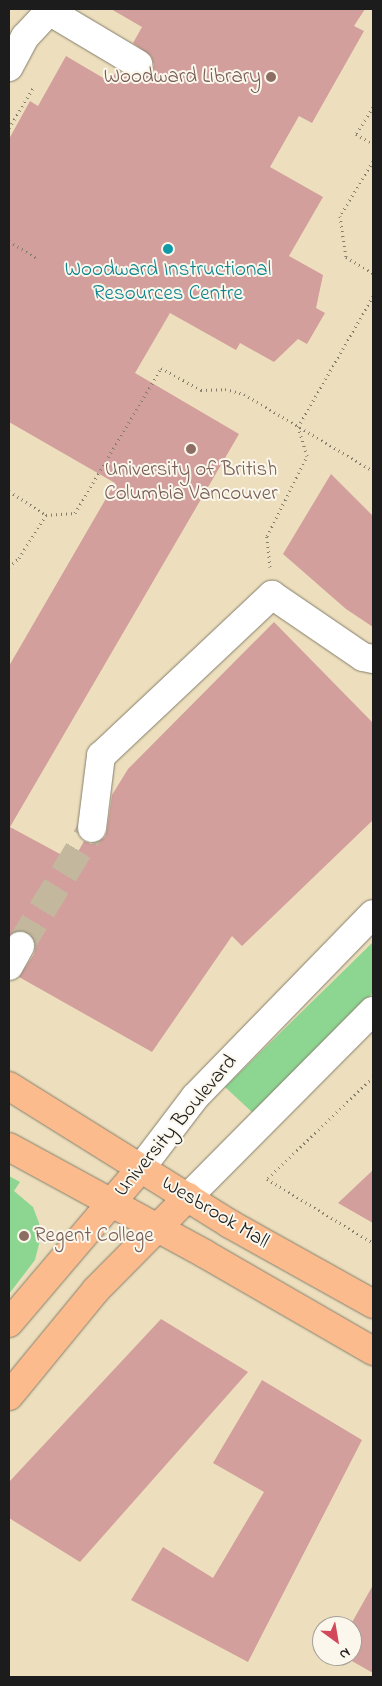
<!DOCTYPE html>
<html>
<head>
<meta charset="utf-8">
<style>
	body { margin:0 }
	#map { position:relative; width:382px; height:1686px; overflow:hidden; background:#eddfbd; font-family:"Indie Flower",sans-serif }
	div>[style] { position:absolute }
	.green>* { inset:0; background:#8dd691 }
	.building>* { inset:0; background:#d29f9c }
	.minor-tunnel>* { height:28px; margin-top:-14px; transform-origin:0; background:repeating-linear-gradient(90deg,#c3b89d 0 28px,transparent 0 42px) }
	.path>* { height:3px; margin-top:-1.5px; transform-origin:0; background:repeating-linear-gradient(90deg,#847e6c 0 1px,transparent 0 5px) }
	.roads { filter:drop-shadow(0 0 1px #847e6c) drop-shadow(0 0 1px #847e6c) }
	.minor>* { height:28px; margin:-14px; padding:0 14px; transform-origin:14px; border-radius:14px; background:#fff }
	.major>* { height:28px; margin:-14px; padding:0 14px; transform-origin:14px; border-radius:14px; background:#fbbb8c }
	.dots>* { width:14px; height:14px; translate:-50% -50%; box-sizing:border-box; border:2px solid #fbf7ec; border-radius:50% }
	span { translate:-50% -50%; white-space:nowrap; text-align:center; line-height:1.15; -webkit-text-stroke:4px #fbf7ec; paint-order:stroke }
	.education-label { font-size:21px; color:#785e54 }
	.right { translate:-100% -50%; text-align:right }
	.left { translate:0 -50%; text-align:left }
	.culture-label { font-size:21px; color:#0d838f }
	.street-label { font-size:21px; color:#1c1c1c }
	.frame { position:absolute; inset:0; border:10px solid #1c1c1c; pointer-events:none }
	.north { position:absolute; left:312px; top:1616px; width:50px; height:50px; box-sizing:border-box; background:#fbf7ec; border:1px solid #a29f99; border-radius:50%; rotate:148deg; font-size:14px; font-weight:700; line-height:20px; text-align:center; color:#1c1c1c }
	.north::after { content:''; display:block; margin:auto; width:18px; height:22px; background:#d1495b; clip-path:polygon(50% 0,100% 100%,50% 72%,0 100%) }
</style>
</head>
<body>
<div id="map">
	<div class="green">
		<i style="clip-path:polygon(373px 942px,373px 993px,253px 1113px,225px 1087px)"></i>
		<i style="clip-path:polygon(9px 1176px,20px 1182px,14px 1191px,33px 1207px,39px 1223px,40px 1240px,35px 1260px,9px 1294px)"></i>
	</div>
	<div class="building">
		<i style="clip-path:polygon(111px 9px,365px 9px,354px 26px,364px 31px,312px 123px,299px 116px,270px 167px,323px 197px,289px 256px,323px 275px,316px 308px,325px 313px,307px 344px,298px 339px,274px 362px,240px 343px,236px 350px,170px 313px,135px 373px,239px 434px,10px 827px,73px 861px,84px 841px,91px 844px,98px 842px,105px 837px,107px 830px,112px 795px,128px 769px,274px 622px,373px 723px,373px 820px,242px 946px,232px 936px,152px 1052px,19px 977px,34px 954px,36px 945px,33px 938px,27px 932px,19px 930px,9px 936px,9px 666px,115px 483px,9px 422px,9px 139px,30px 101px,38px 106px,66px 56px,110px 82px,117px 70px,137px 80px,145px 78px,151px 72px,154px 65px,151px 56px,133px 43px,142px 27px)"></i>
		<i style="clip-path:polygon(331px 474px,373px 516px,373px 627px,346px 609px,283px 554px)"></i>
		<i style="clip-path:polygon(373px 1170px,373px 1223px,338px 1203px)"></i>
		<i style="clip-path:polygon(161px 1319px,248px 1372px,80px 1562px,9px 1518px,9px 1482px)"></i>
		<i style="clip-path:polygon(262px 1380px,362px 1440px,248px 1662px,131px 1600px,163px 1547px,213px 1578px,264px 1492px,213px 1463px)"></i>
		<i style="clip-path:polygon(373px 1585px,373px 1673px,343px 1656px,352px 1656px,352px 1626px,350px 1626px)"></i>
	</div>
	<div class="minor-tunnel">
		<i style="left:20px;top:946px;width:138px;rotate:-58.6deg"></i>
	</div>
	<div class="path">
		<i style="left:373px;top:107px;width:32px;rotate:122deg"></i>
		<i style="left:356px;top:134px;width:20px;rotate:30deg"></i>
		<i style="left:9px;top:128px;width:47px;rotate:-59deg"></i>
		<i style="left:373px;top:161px;width:64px;rotate:121deg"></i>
		<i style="left:340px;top:216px;width:41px;rotate:81.7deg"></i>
		<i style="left:346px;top:257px;width:31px;rotate:31deg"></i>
		<i style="left:9px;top:241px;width:34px;rotate:32deg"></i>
		<i style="left:9px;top:491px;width:44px;rotate:33deg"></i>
		<i style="left:46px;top:515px;width:29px;rotate:-4deg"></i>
		<i style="left:75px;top:513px;width:169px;rotate:-59.3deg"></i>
		<i style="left:161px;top:368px;width:46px;rotate:28.8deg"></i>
		<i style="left:201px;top:390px;width:24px;rotate:-2deg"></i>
		<i style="left:225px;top:389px;width:20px;rotate:15deg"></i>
		<i style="left:244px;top:394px;width:150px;rotate:30.8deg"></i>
		<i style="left:9px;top:567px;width:13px;rotate:-42deg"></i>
		<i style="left:19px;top:558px;width:51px;rotate:-57.9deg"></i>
		<i style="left:270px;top:567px;width:31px;rotate:-96deg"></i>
		<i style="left:267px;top:536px;width:89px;rotate:-63.4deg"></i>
		<i style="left:307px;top:456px;width:30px;rotate:-107deg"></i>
		<i style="left:298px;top:427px;width:151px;rotate:-60.2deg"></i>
		<i style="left:373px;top:1077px;width:147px;rotate:136.1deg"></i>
		<i style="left:267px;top:1179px;width:124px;rotate:31.1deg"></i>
	</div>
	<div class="roads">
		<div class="minor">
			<i style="left:49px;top:11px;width:104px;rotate:30.8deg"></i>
			<i style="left:9px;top:67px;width:34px;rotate:-62deg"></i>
			<i style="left:25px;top:37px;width:38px;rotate:-47deg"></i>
			<i style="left:92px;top:828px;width:73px;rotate:-82.9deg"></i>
			<i style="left:101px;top:756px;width:235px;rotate:-43.3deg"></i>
			<i style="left:272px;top:595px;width:110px;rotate:34.3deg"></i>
			<i style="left:363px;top:657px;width:10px;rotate:11deg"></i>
			<i style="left:9px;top:966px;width:23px;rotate:-61deg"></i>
			<i style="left:141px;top:1168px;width:89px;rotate:-52.7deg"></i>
			<i style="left:195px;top:1097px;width:255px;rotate:-45.8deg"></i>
			<i style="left:188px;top:1197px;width:262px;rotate:-45.2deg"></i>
		</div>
		<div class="major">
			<i style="left:9px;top:1086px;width:261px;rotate:32deg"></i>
			<i style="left:230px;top:1224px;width:164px;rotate:29.2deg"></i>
			<i style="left:9px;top:1147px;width:223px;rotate:28.6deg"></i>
			<i style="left:205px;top:1254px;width:194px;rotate:30deg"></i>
			<i style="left:9px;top:1323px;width:204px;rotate:-49.6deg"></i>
			<i style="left:9px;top:1396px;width:137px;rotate:-50.6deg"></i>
			<i style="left:96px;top:1290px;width:131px;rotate:-45.3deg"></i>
		</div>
	</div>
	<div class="dots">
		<i style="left:271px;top:77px;background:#8d6e63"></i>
		<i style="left:168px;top:249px;background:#0f9aa8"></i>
		<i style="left:191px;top:449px;background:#8d6e63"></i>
		<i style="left:24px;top:1236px;background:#8d6e63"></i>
	</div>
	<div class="education-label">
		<span class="right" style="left:261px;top:77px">Woodward Library</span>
		<span style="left:191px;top:482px">University of British<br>Columbia Vancouver</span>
		<span class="left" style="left:34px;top:1236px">Regent College</span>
	</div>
	<div class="culture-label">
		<span style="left:168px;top:282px">Woodward Instructional<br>Resources Centre</span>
	</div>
	<div class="street-label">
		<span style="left:176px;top:1126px;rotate:-50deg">University Boulevard</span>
		<span style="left:215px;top:1213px;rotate:31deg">Wesbrook Mall</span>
	</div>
	<div class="frame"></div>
	<div class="north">N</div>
</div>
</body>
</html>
